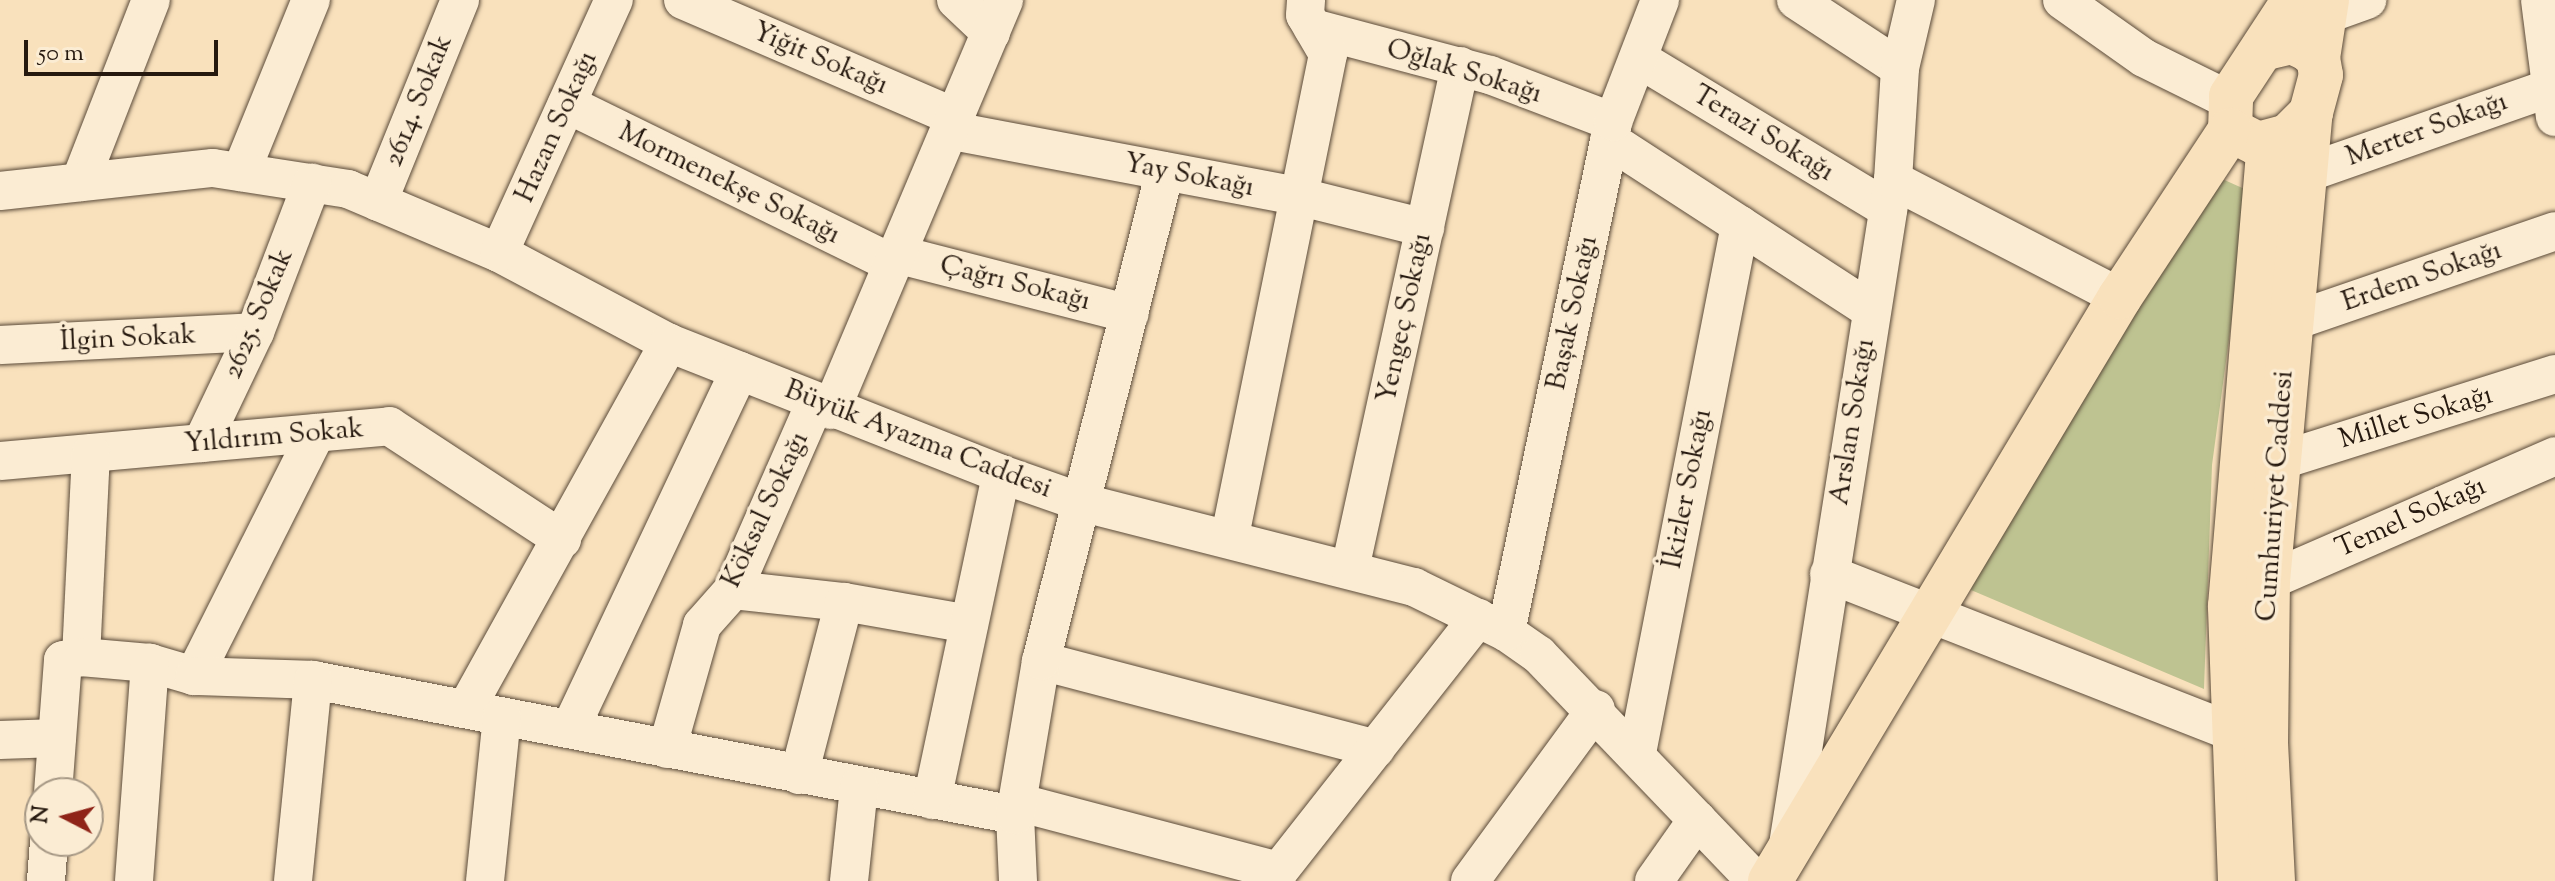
<!DOCTYPE html>
<html>
<head>
<meta charset="utf-8">
<style>
	body { margin:0 }
	#map { position:relative; width:2555px; height:881px; overflow:hidden; background:#f9e1bc; font-family:"Sorts Mill Goudy",serif }
	div>[style] { position:absolute }
	.green>* { inset:0; background:#bec391 }
	.roads { filter:drop-shadow(0 0 2px #5b4b3a) drop-shadow(0 0 2px #5b4b3a) }
	.minor>* { height:38px; margin:-19px; padding:0 19px; transform-origin:19px; border-radius:19px; background:#fbecd3 }
	.major>* { height:44px; margin:-22px; padding:0 22px; transform-origin:22px; border-radius:22px; background:#f9e1bc }
	span { translate:-50% -50%; white-space:nowrap; text-align:center; line-height:1.15; -webkit-text-stroke:7px #fbecd3; paint-order:stroke }
	.street-label { font-size:28px; color:#26190f }
	.north { position:absolute; left:24px; top:777px; width:80px; height:80px; box-sizing:border-box; background:#fbecd3; border:2px solid #a69885; border-radius:50%; rotate:276deg; font-size:22px; font-weight:700; line-height:32px; text-align:center; color:#26190f }
	.north::after { content:''; display:block; margin:auto; width:28px; height:36px; background:#8f2418; clip-path:polygon(50% 0,100% 100%,50% 72%,0 100%) }
	.scale { position:absolute; left:24px; top:40px; width:194px; height:36px; box-sizing:border-box; border:4px solid #26190f; border-top:0; padding-left:10px; font-size:24px; line-height:28px; white-space:nowrap; color:#26190f; -webkit-text-stroke:6px #fbecd3; paint-order:stroke }
</style>
</head>
<body>
<div id="map">
	<div class="green">
		<i style="clip-path:polygon(2220px 178px,2249px 191px,2212px 465px,2204px 689px,1971px 590px,1976px 563px)"></i>
	</div>
	<div class="roads">
		<div class="minor">
			<i style="left:683px;top:0;width:298px;rotate:23.3deg"></i>
			<i style="left:956px;top:0;width:48px;rotate:43.3deg"></i>
			<i style="left:1796px;top:0;width:124px;rotate:33.2deg"></i>
			<i style="left:2062px;top:0;width:100px;rotate:35.3deg"></i>
			<i style="left:2144px;top:58px;width:97px;rotate:26.3deg"></i>
			<i style="left:2540px;top:0;width:118px;rotate:82.7deg"></i>
			<i style="left:2325px;top:15px;width:45px;rotate:-19.7deg"></i>
			<i style="left:1313px;top:28px;width:183px;rotate:14.9deg"></i>
			<i style="left:1490px;top:75px;width:132px;rotate:20.9deg"></i>
			<i style="left:1639px;top:59px;width:291px;rotate:31.1deg"></i>
			<i style="left:567px;top:104px;width:362px;rotate:26.1deg"></i>
			<i style="left:953px;top:131px;width:354px;rotate:10.7deg"></i>
			<i style="left:1301px;top:197px;width:128px;rotate:14deg"></i>
			<i style="left:1609px;top:140px;width:312px;rotate:33deg"></i>
			<i style="left:241px;top:172px;width:186px;rotate:-67.9deg"></i>
			<i style="left:2304px;top:174px;width:266px;rotate:-19.3deg"></i>
			<i style="left:1893px;top:180px;width:255px;rotate:27.3deg"></i>
			<i style="left:80px;top:182px;width:195px;rotate:-68.7deg"></i>
			<i style="left:0;top:191px;width:214px;rotate:-6.2deg"></i>
			<i style="left:213px;top:168px;width:137px;rotate:8.8deg"></i>
			<i style="left:348px;top:189px;width:164px;rotate:23deg"></i>
			<i style="left:499px;top:253px;width:192px;rotate:27.9deg"></i>
			<i style="left:669px;top:343px;width:357px;rotate:21.5deg"></i>
			<i style="left:1001px;top:474px;width:88px;rotate:19.3deg"></i>
			<i style="left:1084px;top:503px;width:341px;rotate:14.3deg"></i>
			<i style="left:1414px;top:587px;width:102px;rotate:26.1deg"></i>
			<i style="left:1506px;top:632px;width:40px;rotate:34.9deg"></i>
			<i style="left:1539px;top:655px;width:313px;rotate:46.2deg"></i>
			<i style="left:378px;top:202px;width:218px;rotate:-67.9deg"></i>
			<i style="left:499px;top:253px;width:278px;rotate:-65.6deg"></i>
			<i style="left:900px;top:255px;width:237px;rotate:14.4deg"></i>
			<i style="left:2288px;top:323px;width:282px;rotate:-19deg"></i>
			<i style="left:0;top:345px;width:255px;rotate:-2.9deg"></i>
			<i style="left:831px;top:410px;width:445px;rotate:-67.1deg"></i>
			<i style="left:202px;top:443px;width:123px;rotate:-64.5deg"></i>
			<i style="left:255px;top:332px;width:160px;rotate:-69.1deg"></i>
			<i style="left:0;top:461px;width:391px;rotate:-5.1deg"></i>
			<i style="left:389px;top:426px;width:207px;rotate:33.2deg"></i>
			<i style="left:2276px;top:462px;width:293px;rotate:-17.5deg"></i>
			<i style="left:1230px;top:536px;width:492px;rotate:-78.5deg"></i>
			<i style="left:1328px;top:54px;width:45px;rotate:-120.5deg"></i>
			<i style="left:1305px;top:15px;width:15px;rotate:-86deg"></i>
			<i style="left:1350px;top:569px;width:515px;rotate:-77.66deg"></i>
			<i style="left:1829px;top:574px;width:433px;rotate:21.4deg"></i>
			<i style="left:2268px;top:581px;width:313px;rotate:-23.5deg"></i>
			<i style="left:733px;top:590px;width:112px;rotate:6.2deg"></i>
			<i style="left:844px;top:602px;width:127px;rotate:10deg"></i>
			<i style="left:1506px;top:632px;width:521px;rotate:-78.15deg"></i>
			<i style="left:1613px;top:122px;width:131px;rotate:-68.9deg"></i>
			<i style="left:81px;top:657px;width:204px;rotate:-87.2deg"></i>
			<i style="left:1041px;top:661px;width:346px;rotate:14.7deg"></i>
			<i style="left:194px;top:676px;width:272px;rotate:-63.3deg"></i>
			<i style="left:466px;top:709px;width:419px;rotate:-61deg"></i>
			<i style="left:571px;top:727px;width:394px;rotate:-64.7deg"></i>
			<i style="left:0;top:740px;width:57px;rotate:-2deg"></i>
			<i style="left:667px;top:749px;width:129px;rotate:-74.2deg"></i>
			<i style="left:702px;top:625px;width:47px;rotate:-48.5deg"></i>
			<i style="left:733px;top:590px;width:204px;rotate:-66.3deg"></i>
			<i style="left:1637px;top:753px;width:538px;rotate:-78.96deg"></i>
			<i style="left:799px;top:775px;width:179px;rotate:-75.4deg"></i>
			<i style="left:53px;top:793px;width:133px;rotate:-85.7deg"></i>
			<i style="left:63px;top:660px;width:18px;rotate:-9deg"></i>
			<i style="left:81px;top:657px;width:69px;rotate:5deg"></i>
			<i style="left:150px;top:663px;width:46px;rotate:16.5deg"></i>
			<i style="left:194px;top:676px;width:119px;rotate:1.9deg"></i>
			<i style="left:313px;top:680px;width:715px;rotate:10.89deg"></i>
			<i style="left:932px;top:800px;width:333px;rotate:-78deg"></i>
			<i style="left:1017px;top:802px;width:271px;rotate:14.8deg"></i>
			<i style="left:1788px;top:845px;width:673px;rotate:-81.03deg"></i>
			<i style="left:1893px;top:180px;width:112px;rotate:-86.4deg"></i>
			<i style="left:1900px;top:68px;width:70px;rotate:-76.8deg"></i>
			<i style="left:46px;top:881px;width:40px;rotate:-85.7deg"></i>
			<i style="left:134px;top:881px;width:219px;rotate:-85.8deg"></i>
			<i style="left:293px;top:881px;width:202px;rotate:-84.3deg"></i>
			<i style="left:485px;top:881px;width:165px;rotate:-84.1deg"></i>
			<i style="left:849px;top:881px;width:95px;rotate:-83.9deg"></i>
			<i style="left:1018px;top:881px;width:66px;rotate:-92.6deg"></i>
			<i style="left:1015px;top:815px;width:156px;rotate:-80.4deg"></i>
			<i style="left:1041px;top:661px;width:505px;rotate:-75.8deg"></i>
			<i style="left:1271px;top:881px;width:335px;rotate:-51.8deg"></i>
			<i style="left:1470px;top:881px;width:213px;rotate:-53.8deg"></i>
			<i style="left:1654px;top:881px;width:75px;rotate:-54.8deg"></i>
		</div>
		<div class="major">
			<i style="left:2266px;top:48px;width:27px;rotate:-13deg"></i>
			<i style="left:2292px;top:42px;width:17px;rotate:25deg"></i>
			<i style="left:2307px;top:49px;width:14px;rotate:39deg"></i>
			<i style="left:2318px;top:58px;width:17px;rotate:80deg"></i>
			<i style="left:2321px;top:75px;width:39px;rotate:105deg"></i>
			<i style="left:2311px;top:113px;width:33px;rotate:135deg"></i>
			<i style="left:2288px;top:136px;width:31px;rotate:165deg"></i>
			<i style="left:2258px;top:144px;width:31px;rotate:-153deg"></i>
			<i style="left:2230px;top:130px;width:34px;rotate:-88deg"></i>
			<i style="left:2231px;top:96px;width:115px;rotate:-56.7deg"></i>
			<i style="left:2318px;top:58px;width:59px;rotate:-81.2deg"></i>
			<i style="left:1770px;top:881px;width:681px;rotate:-59.07deg"></i>
			<i style="left:2120px;top:297px;width:200px;rotate:-56.6deg"></i>
			<i style="left:2240px;top:881px;width:275px;rotate:-92.1deg"></i>
			<i style="left:2230px;top:606px;width:465px;rotate:-85.2deg"></i>
			<i style="left:2273px;top:881px;width:137px;rotate:-92.9deg"></i>
			<i style="left:2266px;top:744px;width:163px;rotate:-89.3deg"></i>
			<i style="left:2268px;top:581px;width:470px;rotate:-84.8deg"></i>
		</div>
	</div>
	<div class="street-label">
		<span style="left:820px;top:59px;rotate:23deg">Yiğit Sokağı</span>
		<span style="left:1464px;top:72px;rotate:17deg">Oğlak Sokağı</span>
		<span style="left:419px;top:101px;rotate:-68deg">2614. Sokak</span>
		<span style="left:557px;top:127px;rotate:-66deg">Hazan Sokağı</span>
		<span style="left:2427px;top:130px;rotate:-20deg">Merter Sokağı</span>
		<span style="left:1763px;top:134px;rotate:31deg">Terazi Sokağı</span>
		<span style="left:1189px;top:176px;rotate:11deg">Yay Sokağı</span>
		<span style="left:729px;top:184px;rotate:26deg">Mormenekşe Sokağı</span>
		<span style="left:2422px;top:277px;rotate:-19deg">Erdem Sokağı</span>
		<span style="left:1015px;top:284px;rotate:14deg">Çağrı Sokağı</span>
		<span style="left:1573px;top:313px;rotate:-78deg">Başak Sokağı</span>
		<span style="left:259px;top:314px;rotate:-67deg">2625. Sokak</span>
		<span style="left:1405px;top:318px;rotate:-78deg">Yengeç Sokağı</span>
		<span style="left:128px;top:339px;rotate:-3deg">İlgin Sokak</span>
		<span style="left:2416px;top:418px;rotate:-17deg">Millet Sokağı</span>
		<span style="left:1853px;top:422px;rotate:-81deg">Arslan Sokağı</span>
		<span style="left:274px;top:437px;rotate:-5deg">Yıldırım Sokak</span>
		<span style="left:918px;top:440px;rotate:21deg">Büyük Ayazma Caddesi</span>
		<span style="left:1688px;top:489px;rotate:-79deg">İkizler Sokağı</span>
		<span style="left:2276px;top:496px;rotate:-86deg">Cumhuriyet Caddesi</span>
		<span style="left:766px;top:510px;rotate:-65deg">Köksal Sokağı</span>
		<span style="left:2411px;top:518px;rotate:-24deg">Temel Sokağı</span>
	</div>
	<div class="north">N</div>
	<div class="scale">50 m</div>
</div>
</body>
</html>
